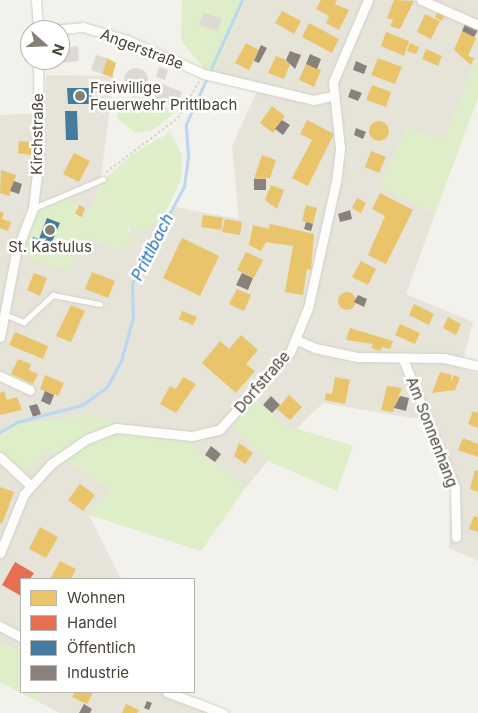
<!DOCTYPE html>
<html>
<head>
<meta charset="utf-8">
<style>
	body { margin:0 }
	#map { position:relative; width:478px; height:713px; overflow:hidden; background:#f2f1eb; font-family:Inter,sans-serif }
	div>[style] { position:absolute }
	.residential>* { inset:0; background:#e6e3d8 }
	.green>* { inset:0; background:#ddeec9 }
	.homes>* { inset:0; background:#e9c46a }
	.round { border-radius:50% }
	.shops>* { inset:0; background:#e76f51 }
	.public>* { inset:0; background:#457b9d }
	.industry>* { inset:0; background:#8a817c }
	.stream>* { height:3px; margin:-1.5px; padding:0 1.5px; transform-origin:1.5px; border-radius:1.5px; background:#b9d7f2 }
	.building>* { inset:0; background:#dcdad3 }
	.path>* { height:2px; margin-top:-1px; transform-origin:0; background:repeating-linear-gradient(90deg,#d2d1ca 0 2.5px,transparent 0 5px) }
	.roads { filter:drop-shadow(0 0 1px #d0cec8) drop-shadow(0 0 1px #d0cec8) }
	.lane>* { height:4.5px; margin:-2.25px; padding:0 2.25px; transform-origin:2.25px; border-radius:2.25px; background:#fdfdfc }
	.street>* { height:9px; margin:-4.5px; padding:0 4.5px; transform-origin:4.5px; border-radius:4.5px; background:#fdfdfc }
	.dots>* { width:14px; height:14px; translate:-50% -50%; box-sizing:border-box; border:2px solid #fff; border-radius:50% }
	span { translate:-50% -50%; white-space:nowrap; text-align:center; line-height:1.15; -webkit-text-stroke:5px #fff; paint-order:stroke }
	.street-label { font-size:15px; color:#494336 }
	.poi-label { font-size:15px; color:#494336 }
	.left { translate:0 -50%; text-align:left }
	.water-label { font-size:16px; color:#2772bd; font-style:italic }
	.legend { position:absolute; left:20px; top:578px; width:175px; height:115px; box-sizing:border-box; background:#fff; border:1px solid #b6b4af; margin:0; padding:6px 9px; list-style:none; font-size:15px; color:#494336 }
	.legend li { display:flex; align-items:center; gap:10px; height:25px }
	.legend b { width:25px; border:1px solid #b6b4af }
	.north { position:absolute; left:20px; top:20px; width:50px; height:50px; box-sizing:border-box; background:#fff; border:1px solid #b6b4af; border-radius:50%; rotate:110deg; font-size:14px; font-weight:700; line-height:20px; text-align:center; color:#494336 }
	.north::after { content:''; display:block; margin:auto; width:18px; height:22px; background:#848075; clip-path:polygon(50% 0,100% 100%,50% 72%,0 100%) }
</style>
</head>
<body>
<div id="map">
	<div class="residential">
		<i style="clip-path:polygon(evenodd,245px 0,478px 0,478px 55px,443px 141px,379px 186px,435px 214px,406px 294px,473px 322px,461px 368px,478px 373px,478px 561px,449px 548px,451px 493px,424px 420px,323px 403px,293px 432px,232px 426px,268px 461px,246px 487px,187px 443px,18px 424px,0 436px,0 115px,45px 113px,46px 75px,114px 76px,100px 184px,92px 210px,142px 232px,175px 207px,239px 219px,232px 146px,257px 91px,212px 78px,245px 0,64px 199px,77px 206px,74px 214px,85px 219px,89px 209px,127px 226px,130px 230px,118px 250px,83px 236px,64px 199px)"></i>
		<i style="clip-path:polygon(47px 450px,111px 489px,89px 515px,121px 579px,21px 579px,21px 644px,15px 650px,0 642px,0 451px,23px 471px)"></i>
		<i style="clip-path:polygon(42px 692px,166px 692px,165px 697px,208px 713px,60px 713px,37px 701px)"></i>
	</div>
	<div class="green">
		<i style="clip-path:polygon(182px 0,245px 0,212px 78px,181px 41px)"></i>
		<i style="clip-path:polygon(478px 55px,478px 98px,435px 214px,379px 186px,408px 126px,443px 141px)"></i>
		<i style="clip-path:polygon(134px 95px,149px 101px,176px 112px,151px 131px,135px 133px,117px 118px,117px 107px)"></i>
		<i style="clip-path:polygon(170px 132px,182px 155px,181px 179px,164px 216px,142px 232px,92px 210px,100px 184px,130px 156px)"></i>
		<i style="clip-path:polygon(64px 199px,77px 206px,74px 215px,85px 219px,89px 209px,127px 226px,132px 242px,118px 250px,83px 236px,69px 272px,18px 254px,34px 210px)"></i>
		<i style="clip-path:polygon(256px 399px,293px 432px,298px 429px,353px 446px,337px 491px,268px 461px,232px 426px)"></i>
		<i style="clip-path:polygon(90px 415px,187px 443px,246px 487px,201px 551px,89px 515px,111px 489px,47px 450px,23px 472px,0 451px,0 436px,18px 424px)"></i>
		<i style="clip-path:polygon(0 642px,15px 650px,21px 644px,21px 692px,42px 692px,37px 701px,0 682px)"></i>
	</div>
	<div class="homes">
		<i style="clip-path:polygon(321px 0,337px 0,335px 4px,349px 10px,339px 30px,326px 23px,329px 16px,316px 9px)"></i>
		<i style="clip-path:polygon(394px 0,414px 1px,400px 29px,390px 26px,393px 20px,387px 18px)"></i>
		<i style="clip-path:polygon(282px 11px,301px 21px,294px 34px,275px 23px)"></i>
		<i style="clip-path:polygon(438px 11px,445px 15px,442px 21px,435px 17px)"></i>
		<i style="clip-path:polygon(425px 14px,440px 21px,431px 39px,417px 32px)"></i>
		<i style="clip-path:polygon(309px 23px,339px 39px,332px 53px,302px 37px)"></i>
		<i style="clip-path:polygon(462px 31px,476px 38px,468px 56px,474px 58px,471px 65px,454px 50px)"></i>
		<i style="clip-path:polygon(386px 32px,409px 41px,404px 56px,381px 46px)"></i>
		<i style="clip-path:polygon(246px 43px,259px 50px,249px 70px,235px 63px)"></i>
		<i style="clip-path:polygon(410px 43px,419px 47px,416px 54px,407px 51px)"></i>
		<i style="clip-path:polygon(426px 49px,442px 56px,438px 66px,422px 59px)"></i>
		<i style="clip-path:polygon(276px 56px,291px 62px,284px 79px,268px 73px)"></i>
		<i style="clip-path:polygon(107px 58px,116px 63px,112px 77px,102px 74px)"></i>
		<i style="clip-path:polygon(378px 58px,402px 67px,395px 84px,371px 75px)"></i>
		<i style="clip-path:polygon(306px 64px,321px 70px,314px 87px,299px 80px)"></i>
		<i style="clip-path:polygon(372px 85px,391px 92px,386px 107px,366px 100px)"></i>
		<i style="clip-path:polygon(272px 106px,285px 116px,273px 133px,260px 123px)"></i>
		<i style="clip-path:polygon(307px 120px,334px 134px,308px 186px,292px 178px,312px 140px,300px 134px)"></i>
		<i class="round" style="left:369px;top:121px;width:20px;height:20px"></i>
		<i style="clip-path:polygon(19px 141px,32px 142px,31px 155px,18px 153px)"></i>
		<i style="clip-path:polygon(371px 151px,386px 157px,379px 173px,365px 167px)"></i>
		<i style="clip-path:polygon(74px 153px,90px 161px,79px 182px,63px 174px)"></i>
		<i style="clip-path:polygon(262px 155px,276px 160px,270px 178px,254px 179px)"></i>
		<i style="clip-path:polygon(1px 170px,16px 175px,9px 196px,0 193px)"></i>
		<i style="clip-path:polygon(271px 185px,284px 190px,277px 209px,265px 200px)"></i>
		<i style="clip-path:polygon(380px 193px,413px 210px,386px 264px,368px 255px,385px 216px,372px 209px)"></i>
		<i style="clip-path:polygon(357px 198px,366px 203px,361px 213px,352px 208px)"></i>
		<i style="clip-path:polygon(79px 205px,85px 208px,82px 217px,75px 214px)"></i>
		<i style="clip-path:polygon(306px 205px,317px 208px,313px 224px,302px 221px)"></i>
		<i style="clip-path:polygon(0 211px,4px 213px,2px 219px,11px 222px,8px 231px,0 228px)"></i>
		<i style="clip-path:polygon(203px 215px,223px 218px,221px 230px,201px 227px)"></i>
		<i style="clip-path:polygon(225px 219px,242px 222px,240px 235px,222px 232px)"></i>
		<i style="clip-path:polygon(270px 224px,314px 234px,311px 270px,307px 269px,303px 295px,285px 292px,293px 246px,266px 242px,261px 251px,249px 245px,253px 225px,269px 229px)"></i>
		<i style="clip-path:polygon(182px 238px,219px 256px,200px 296px,163px 278px)"></i>
		<i style="clip-path:polygon(246px 252px,263px 260px,254px 278px,237px 270px)"></i>
		<i style="clip-path:polygon(361px 261px,376px 269px,368px 285px,352px 277px)"></i>
		<i style="clip-path:polygon(92px 272px,115px 281px,108px 298px,85px 289px)"></i>
		<i style="clip-path:polygon(34px 273px,47px 278px,40px 296px,27px 290px)"></i>
		<i style="clip-path:polygon(237px 289px,251px 295px,244px 311px,229px 304px)"></i>
		<i class="round" style="left:338px;top:292px;width:18px;height:18px"></i>
		<i style="clip-path:polygon(414px 304px,434px 314px,429px 325px,409px 315px)"></i>
		<i style="clip-path:polygon(71px 305px,85px 311px,71px 342px,56px 336px)"></i>
		<i style="clip-path:polygon(182px 311px,197px 317px,193px 325px,179px 319px)"></i>
		<i style="clip-path:polygon(448px 317px,461px 324px,456px 335px,443px 328px)"></i>
		<i style="clip-path:polygon(400px 324px,420px 333px,415px 344px,395px 335px)"></i>
		<i style="clip-path:polygon(350px 328px,393px 341px,390px 349px,382px 347px,380px 351px,371px 348px,373px 344px,346px 340px)"></i>
		<i style="clip-path:polygon(15px 332px,48px 346px,43px 359px,9px 345px)"></i>
		<i style="clip-path:polygon(241px 335px,258px 350px,246px 364px,255px 371px,236px 393px,202px 363px,220px 341px,229px 349px)"></i>
		<i style="clip-path:polygon(18px 359px,31px 364px,29px 370px,38px 374px,33px 384px,11px 374px)"></i>
		<i style="clip-path:polygon(440px 372px,452px 375px,450px 383px,454px 375px,460px 378px,455px 390px,432px 393px)"></i>
		<i style="clip-path:polygon(45px 375px,64px 383px,58px 396px,40px 389px)"></i>
		<i style="clip-path:polygon(183px 377px,196px 384px,176px 413px,160px 404px,170px 386px,176px 389px)"></i>
		<i style="clip-path:polygon(335px 377px,350px 380px,345px 404px,325px 400px,326px 393px,332px 394px)"></i>
		<i style="clip-path:polygon(387px 386px,402px 388px,393px 412px,381px 410px)"></i>
		<i style="clip-path:polygon(4px 391px,7px 400px,17px 397px,22px 410px,0 415px,0 393px)"></i>
		<i style="clip-path:polygon(289px 395px,302px 407px,290px 420px,277px 409px)"></i>
		<i style="clip-path:polygon(473px 411px,478px 413px,478px 428px,468px 424px)"></i>
		<i style="clip-path:polygon(463px 438px,478px 444px,478px 457px,458px 450px)"></i>
		<i style="clip-path:polygon(239px 443px,253px 453px,245px 464px,234px 456px)"></i>
		<i style="clip-path:polygon(475px 470px,478px 471px,478px 492px,470px 489px)"></i>
		<i style="clip-path:polygon(80px 484px,95px 495px,83px 511px,68px 500px)"></i>
		<i style="clip-path:polygon(0 487px,14px 492px,2px 524px,0 523px)"></i>
		<i style="clip-path:polygon(474px 516px,478px 517px,478px 532px,469px 529px)"></i>
		<i style="clip-path:polygon(40px 527px,58px 537px,46px 558px,29px 549px)"></i>
		<i style="clip-path:polygon(60px 561px,76px 569px,71px 579px,50px 579px)"></i>
		<i style="clip-path:polygon(75px 692px,93px 692px,87px 704px,72px 697px)"></i>
		<i style="clip-path:polygon(126px 704px,139px 710px,137px 713px,122px 713px)"></i>
	</div>
	<div class="shops">
		<i style="clip-path:polygon(15px 562px,34px 573px,30px 579px,21px 579px,21px 596px,2px 585px)"></i>
	</div>
	<div class="public">
		<i style="clip-path:polygon(67px 88px,92px 88px,92px 104px,68px 104px)"></i>
		<i style="clip-path:polygon(65px 111px,77px 111px,78px 140px,66px 140px)"></i>
		<i style="clip-path:polygon(47px 218px,60px 223px,51px 244px,56px 247px,54px 253px,47px 250px,42px 254px,31px 243px,33px 237px,39px 239px)"></i>
	</div>
	<div class="industry">
		<i style="clip-path:polygon(465px 24px,478px 30px,474px 37px,462px 31px)"></i>
		<i style="clip-path:polygon(261px 45px,267px 48px,259px 63px,254px 61px)"></i>
		<i style="clip-path:polygon(290px 51px,301px 55px,295px 69px,286px 60px)"></i>
		<i style="clip-path:polygon(310px 54px,321px 59px,317px 69px,306px 64px)"></i>
		<i style="clip-path:polygon(356px 61px,367px 66px,364px 74px,353px 70px)"></i>
		<i style="clip-path:polygon(351px 89px,362px 93px,358px 101px,348px 97px)"></i>
		<i style="clip-path:polygon(282px 120px,290px 125px,283px 135px,275px 129px)"></i>
		<i style="clip-path:polygon(356px 128px,366px 132px,363px 139px,354px 135px)"></i>
		<i style="clip-path:polygon(254px 179px,266px 179px,266px 190px,254px 190px)"></i>
		<i style="clip-path:polygon(14px 181px,22px 184px,19px 194px,10px 191px)"></i>
		<i style="clip-path:polygon(350px 210px,352px 219px,340px 222px,338px 214px)"></i>
		<i style="clip-path:polygon(306px 222px,313px 224px,311px 231px,304px 229px)"></i>
		<i style="clip-path:polygon(242px 273px,253px 278px,248px 290px,236px 285px)"></i>
		<i style="clip-path:polygon(358px 295px,367px 299px,364px 307px,354px 302px)"></i>
		<i style="clip-path:polygon(45px 391px,54px 395px,50px 405px,41px 401px)"></i>
		<i style="clip-path:polygon(271px 396px,280px 405px,272px 413px,263px 405px)"></i>
		<i style="clip-path:polygon(400px 396px,409px 398px,406px 411px,394px 408px)"></i>
		<i style="clip-path:polygon(37px 404px,41px 414px,33px 417px,29px 406px)"></i>
		<i style="clip-path:polygon(211px 446px,221px 454px,215px 462px,205px 455px)"></i>
		<i style="clip-path:polygon(147px 701px,152px 703px,149px 710px,144px 708px)"></i>
		<i style="clip-path:polygon(84px 704px,92px 709px,90px 713px,79px 713px)"></i>
	</div>
	<div class="stream">
		<i style="left:0;top:432px;width:20px;rotate:-30deg"></i>
		<i style="left:17px;top:422px;width:67px;rotate:-14.7deg"></i>
		<i style="left:82px;top:405px;width:31px;rotate:-36deg"></i>
		<i style="left:107px;top:387px;width:30px;rotate:-62deg"></i>
		<i style="left:121px;top:361px;width:46px;rotate:-74.7deg"></i>
		<i style="left:133px;top:317px;width:33px;rotate:-92deg"></i>
		<i style="left:132px;top:284px;width:111px;rotate:-62deg"></i>
		<i style="left:184px;top:186px;width:30px;rotate:-82deg"></i>
		<i style="left:188px;top:156px;width:32px;rotate:-94deg"></i>
		<i style="left:186px;top:124px;width:136px;rotate:-65.7deg"></i>
	</div>
	<div class="building">
		<i style="clip-path:polygon(204px 13px,222px 19px,218px 31px,199px 25px)"></i>
		<i style="clip-path:polygon(78px 46px,79px 61px,54px 64px,60px 60px,60px 49px)"></i>
		<i style="clip-path:polygon(96px 55px,107px 58px,102px 74px,91px 70px)"></i>
		<i style="clip-path:polygon(159px 67px,168px 70px,165px 80px,156px 77px)"></i>
		<i class="round" style="left:124px;top:68px;width:24px;height:24px"></i>
		<i style="clip-path:polygon(160px 83px,182px 92px,177px 108px,153px 99px)"></i>
	</div>
	<div class="path">
		<i style="left:106px;top:172px;width:90px;rotate:-36.9deg"></i>
		<i style="left:178px;top:118px;width:42px;rotate:-59.7deg"></i>
	</div>
	<div class="roads">
		<div class="lane">
			<i style="left:34px;top:208px;width:75px;rotate:-22.8deg"></i>
			<i style="left:4px;top:314px;width:22px;rotate:22deg"></i>
			<i style="left:24px;top:322px;width:40px;rotate:-43deg"></i>
			<i style="left:53px;top:295px;width:48px;rotate:10.8deg"></i>
		</div>
		<div class="street">
			<i style="left:36px;top:0;width:30px;rotate:86deg"></i>
			<i style="left:421px;top:0;width:62px;rotate:23.7deg"></i>
			<i style="left:50px;top:30px;width:33px;rotate:-5deg"></i>
			<i style="left:83px;top:27px;width:46px;rotate:16.5deg"></i>
			<i style="left:127px;top:40px;width:84px;rotate:23.8deg"></i>
			<i style="left:204px;top:74px;width:112px;rotate:13.4deg"></i>
			<i style="left:313px;top:100px;width:19px;rotate:-12deg"></i>
			<i style="left:0;top:337px;width:86px;rotate:-79.2deg"></i>
			<i style="left:16px;top:253px;width:48px;rotate:-69.3deg"></i>
			<i style="left:33px;top:208px;width:52px;rotate:-83.4deg"></i>
			<i style="left:39px;top:156px;width:96px;rotate:-90.6deg"></i>
			<i style="left:297px;top:340px;width:20px;rotate:24deg"></i>
			<i style="left:315px;top:348px;width:43px;rotate:12.1deg"></i>
			<i style="left:357px;top:357px;width:87px;rotate:0.7deg"></i>
			<i style="left:444px;top:358px;width:35px;rotate:13deg"></i>
			<i style="left:403px;top:359px;width:139px;rotate:68deg"></i>
			<i style="left:455px;top:488px;width:49px;rotate:88.8deg"></i>
			<i style="left:0;top:376px;width:33px;rotate:25deg"></i>
			<i style="left:0;top:457px;width:41px;rotate:43deg"></i>
			<i style="left:0;top:553px;width:64px;rotate:-67.9deg"></i>
			<i style="left:24px;top:494px;width:40px;rotate:-48deg"></i>
			<i style="left:51px;top:464px;width:44px;rotate:-34.8deg"></i>
			<i style="left:87px;top:439px;width:31px;rotate:-21deg"></i>
			<i style="left:116px;top:428px;width:76px;rotate:6deg"></i>
			<i style="left:192px;top:436px;width:28px;rotate:-13deg"></i>
			<i style="left:219px;top:430px;width:105px;rotate:-47.7deg"></i>
			<i style="left:290px;top:352px;width:48px;rotate:-67.8deg"></i>
			<i style="left:308px;top:308px;width:129px;rotate:-77.5deg"></i>
			<i style="left:336px;top:182px;width:34px;rotate:-83deg"></i>
			<i style="left:340px;top:148px;width:66px;rotate:-96.1deg"></i>
			<i style="left:333px;top:82px;width:89px;rotate:-66.9deg"></i>
			<i style="left:0;top:626px;width:24px;rotate:28deg"></i>
			<i style="left:167px;top:692px;width:60px;rotate:20.6deg"></i>
		</div>
	</div>
	<div class="dots">
		<i style="left:80px;top:96px;background:#848075"></i>
		<i style="left:50px;top:230px;background:#848075"></i>
	</div>
	<div class="street-label">
		<span style="left:142px;top:49px;rotate:21deg">Angerstraße</span>
		<span style="left:37px;top:134px;rotate:-89deg">Kirchstraße</span>
		<span style="left:262px;top:382px;rotate:-49deg">Dorfstraße</span>
		<span style="left:432px;top:432px;rotate:69deg">Am Sonnenhang</span>
	</div>
	<div class="poi-label">
		<span class="left" style="left:90px;top:96px">Freiwillige<br>Feuerwehr Prittlbach</span>
		<span style="left:50px;top:247px">St. Kastulus</span>
	</div>
	<div class="water-label">
		<span style="left:152px;top:247px;rotate:-63deg">Prittlbach</span>
	</div>
	<ul class="legend">
	<li><b style="height:14px;background:#e9c46a"></b>Wohnen</li>
	<li><b style="height:14px;background:#e76f51"></b>Handel</li>
	<li><b style="height:14px;background:#457b9d"></b>Öffentlich</li>
	<li><b style="height:14px;background:#8a817c"></b>Industrie</li>
	</ul>
	<div class="north">N</div>
</div>
</body>
</html>
